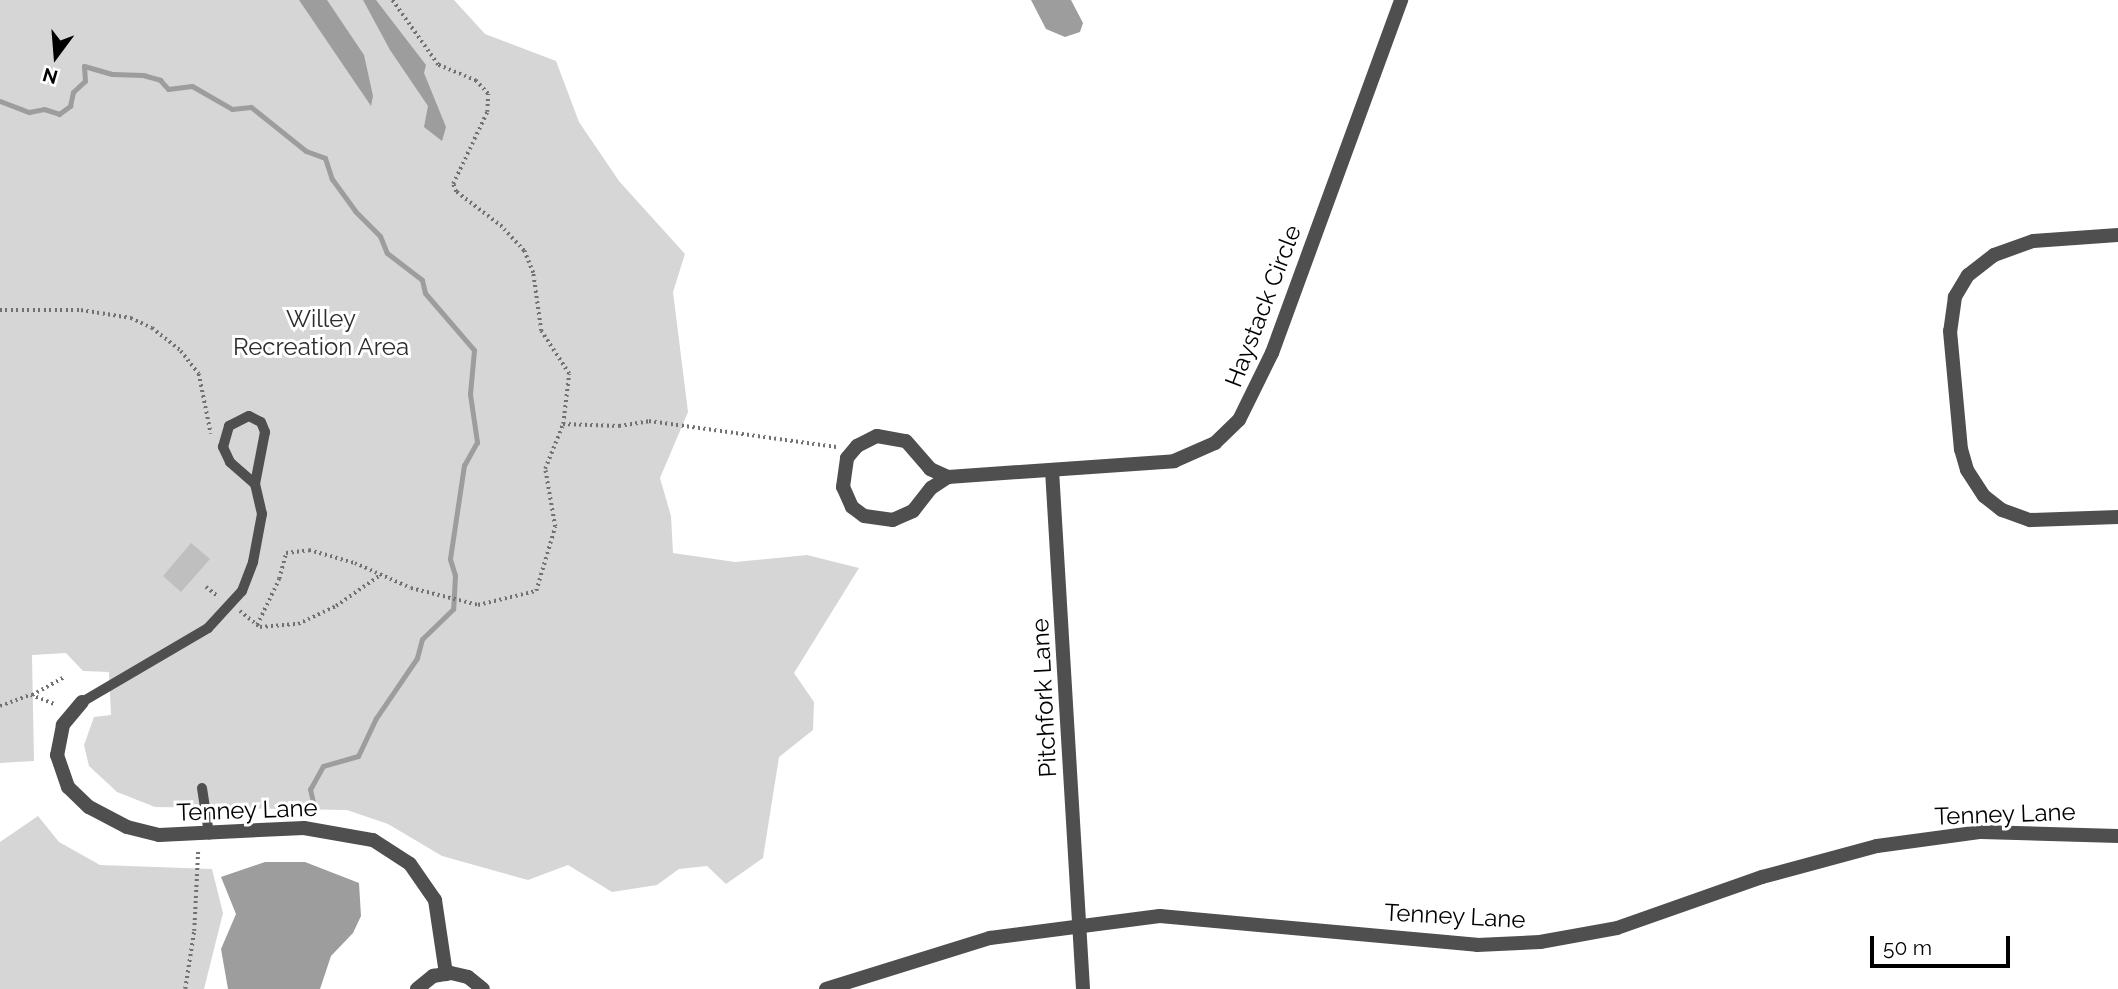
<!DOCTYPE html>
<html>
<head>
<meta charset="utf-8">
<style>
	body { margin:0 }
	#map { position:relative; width:2118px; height:989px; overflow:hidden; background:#fff; font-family:Raleway,sans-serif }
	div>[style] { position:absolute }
	.green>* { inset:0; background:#d6d6d6 }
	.water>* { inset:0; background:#9d9d9d }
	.stream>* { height:5px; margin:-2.5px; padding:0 2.5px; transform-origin:2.5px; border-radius:2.5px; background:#9d9d9d }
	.building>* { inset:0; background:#bfbfbf }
	.path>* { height:3.5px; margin-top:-1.75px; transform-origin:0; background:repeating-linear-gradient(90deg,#717171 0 2px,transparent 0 5.5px) }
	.lane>* { height:10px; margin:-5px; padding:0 5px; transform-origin:5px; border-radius:5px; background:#4f4f4f }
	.street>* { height:14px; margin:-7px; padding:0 7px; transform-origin:7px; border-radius:7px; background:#4f4f4f }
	span { translate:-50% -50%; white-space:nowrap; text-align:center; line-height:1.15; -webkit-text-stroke:6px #fff; paint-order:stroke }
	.street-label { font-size:24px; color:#000 }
	.park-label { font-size:24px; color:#2d2d2d }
	.north { position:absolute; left:21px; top:21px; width:70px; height:70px; -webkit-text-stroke:5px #fff; paint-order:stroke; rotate:196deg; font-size:19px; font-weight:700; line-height:28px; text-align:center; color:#000 }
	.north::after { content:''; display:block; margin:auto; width:24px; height:32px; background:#000; clip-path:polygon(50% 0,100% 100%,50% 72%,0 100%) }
	.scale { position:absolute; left:1870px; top:936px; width:140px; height:32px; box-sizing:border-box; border:4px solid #000; border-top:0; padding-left:9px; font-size:21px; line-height:24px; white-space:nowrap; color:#000; -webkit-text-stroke:5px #fff; paint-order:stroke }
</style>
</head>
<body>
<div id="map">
	<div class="green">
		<i style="clip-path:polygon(0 0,454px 0,485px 34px,556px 61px,579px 122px,619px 181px,685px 254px,673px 292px,688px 412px,660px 478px,671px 516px,673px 553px,735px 562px,807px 555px,859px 568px,794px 673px,814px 702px,813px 730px,779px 757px,763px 858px,726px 884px,707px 866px,679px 869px,657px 885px,612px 892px,568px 865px,528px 880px,442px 856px,388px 824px,347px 810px,155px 807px,117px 792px,89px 766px,84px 745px,94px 717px,111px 715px,109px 672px,83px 671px,66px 653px,32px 655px,34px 761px,0 763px)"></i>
		<i style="clip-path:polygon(38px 816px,59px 842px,100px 865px,212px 869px,223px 913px,204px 989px,0 989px,0 842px)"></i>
	</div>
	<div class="water">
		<i style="clip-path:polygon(299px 0,327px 0,364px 55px,373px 96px,371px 106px)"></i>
		<i style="clip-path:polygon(363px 0,376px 0,426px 65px,424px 73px,446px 127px,442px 141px,424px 127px,428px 106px,390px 50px)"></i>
		<i style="clip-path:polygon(1031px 0,1071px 0,1083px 23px,1080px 32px,1065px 37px,1046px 29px)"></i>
		<i style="clip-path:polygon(265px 862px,305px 862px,359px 883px,361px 916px,353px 933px,331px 956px,320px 989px,228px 989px,221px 949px,236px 914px,221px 877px)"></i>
	</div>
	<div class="stream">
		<i style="left:0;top:101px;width:31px;rotate:21deg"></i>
		<i style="left:29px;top:112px;width:15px;rotate:-11deg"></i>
		<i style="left:44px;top:109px;width:16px;rotate:18deg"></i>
		<i style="left:59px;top:114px;width:14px;rotate:-36deg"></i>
		<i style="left:70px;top:106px;width:14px;rotate:-78deg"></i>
		<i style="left:73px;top:92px;width:16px;rotate:-43deg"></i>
		<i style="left:85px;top:81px;width:15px;rotate:-94deg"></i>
		<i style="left:84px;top:66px;width:29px;rotate:16deg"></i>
		<i style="left:112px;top:74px;width:31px;rotate:2deg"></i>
		<i style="left:143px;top:75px;width:18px;rotate:16deg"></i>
		<i style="left:160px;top:80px;width:12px;rotate:48deg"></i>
		<i style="left:168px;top:89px;width:24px;rotate:-7deg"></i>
		<i style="left:192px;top:86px;width:46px;rotate:29.9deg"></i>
		<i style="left:232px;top:109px;width:19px;rotate:-6deg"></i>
		<i style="left:251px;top:107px;width:70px;rotate:38.7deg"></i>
		<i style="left:306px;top:151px;width:20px;rotate:20deg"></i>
		<i style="left:325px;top:158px;width:22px;rotate:72deg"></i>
		<i style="left:332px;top:179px;width:39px;rotate:54deg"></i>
		<i style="left:355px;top:211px;width:35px;rotate:45deg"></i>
		<i style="left:380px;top:236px;width:18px;rotate:68deg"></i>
		<i style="left:387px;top:253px;width:44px;rotate:37.6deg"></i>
		<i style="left:422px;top:280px;width:13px;rotate:77deg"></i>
		<i style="left:425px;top:293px;width:75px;rotate:49.3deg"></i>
		<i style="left:474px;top:350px;width:44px;rotate:95.2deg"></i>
		<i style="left:470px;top:394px;width:49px;rotate:81.7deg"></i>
		<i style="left:477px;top:442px;width:26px;rotate:119deg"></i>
		<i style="left:464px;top:465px;width:95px;rotate:98.5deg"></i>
		<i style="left:450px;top:559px;width:17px;rotate:73deg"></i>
		<i style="left:455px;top:575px;width:34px;rotate:93deg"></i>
		<i style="left:453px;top:609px;width:43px;rotate:135.9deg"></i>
		<i style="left:422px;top:639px;width:20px;rotate:105deg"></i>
		<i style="left:417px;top:658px;width:73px;rotate:124.3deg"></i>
		<i style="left:376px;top:718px;width:42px;rotate:115.3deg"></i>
		<i style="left:358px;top:756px;width:36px;rotate:164deg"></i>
		<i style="left:323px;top:766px;width:26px;rotate:119deg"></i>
		<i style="left:310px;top:789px;width:23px;rotate:77deg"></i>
	</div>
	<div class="building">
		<i style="clip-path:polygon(191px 543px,210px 559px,181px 592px,163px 576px)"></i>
	</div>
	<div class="path">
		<i style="left:0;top:310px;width:81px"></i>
		<i style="left:81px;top:310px;width:51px;rotate:9.1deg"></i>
		<i style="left:131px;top:318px;width:23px;rotate:25deg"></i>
		<i style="left:152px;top:328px;width:37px;rotate:38deg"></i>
		<i style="left:181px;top:351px;width:29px;rotate:52deg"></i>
		<i style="left:199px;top:374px;width:61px;rotate:78.7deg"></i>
		<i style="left:563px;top:424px;width:56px;rotate:2deg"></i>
		<i style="left:619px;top:426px;width:30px;rotate:-9deg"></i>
		<i style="left:649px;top:421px;width:189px;rotate:7.9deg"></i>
		<i style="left:206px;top:587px;width:16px;rotate:38deg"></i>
		<i style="left:240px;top:611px;width:26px;rotate:39deg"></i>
		<i style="left:260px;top:627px;width:38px;rotate:-5deg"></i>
		<i style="left:298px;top:624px;width:42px;rotate:-25.3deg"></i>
		<i style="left:336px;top:606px;width:52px;rotate:-34.9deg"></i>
		<i style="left:257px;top:625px;width:51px;rotate:-64.4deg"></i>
		<i style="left:279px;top:579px;width:27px;rotate:-75deg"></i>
		<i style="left:286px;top:553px;width:23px;rotate:-7deg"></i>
		<i style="left:309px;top:550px;width:48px;rotate:15.8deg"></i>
		<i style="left:355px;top:563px;width:61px;rotate:24.1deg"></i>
		<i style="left:411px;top:588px;width:69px;rotate:14.2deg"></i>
		<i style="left:478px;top:605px;width:60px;rotate:-13.6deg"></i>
		<i style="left:536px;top:591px;width:67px;rotate:-73.5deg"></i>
		<i style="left:555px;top:527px;width:59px;rotate:-99.8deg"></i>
		<i style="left:545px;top:469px;width:48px;rotate:-68.2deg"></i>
		<i style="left:563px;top:424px;width:50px;rotate:-83.2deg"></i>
		<i style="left:569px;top:374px;width:51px;rotate:-123.1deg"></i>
		<i style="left:541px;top:331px;width:59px;rotate:-97.9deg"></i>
		<i style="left:533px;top:273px;width:24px;rotate:-112deg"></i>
		<i style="left:524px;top:251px;width:33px;rotate:-133deg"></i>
		<i style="left:502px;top:227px;width:58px;rotate:-142.7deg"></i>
		<i style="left:456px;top:192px;width:9px;rotate:-111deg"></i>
		<i style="left:453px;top:184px;width:80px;rotate:-64.7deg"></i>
		<i style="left:487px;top:112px;width:18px;rotate:-87deg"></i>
		<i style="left:488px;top:94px;width:18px;rotate:-133deg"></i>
		<i style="left:476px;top:81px;width:41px;rotate:-157.2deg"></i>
		<i style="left:438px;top:65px;width:80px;rotate:-125.3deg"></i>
		<i style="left:32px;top:695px;width:37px;rotate:-29deg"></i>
		<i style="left:0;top:706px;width:33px;rotate:-20deg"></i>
		<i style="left:31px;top:695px;width:26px;rotate:21deg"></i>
		<i style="left:185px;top:989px;width:59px;rotate:-81.2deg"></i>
		<i style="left:194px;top:931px;width:82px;rotate:-87.2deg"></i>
	</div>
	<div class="lane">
		<i style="left:82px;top:702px;width:146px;rotate:-30.4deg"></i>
		<i style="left:208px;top:628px;width:50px;rotate:-47.4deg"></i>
		<i style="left:242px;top:591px;width:31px;rotate:-69deg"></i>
		<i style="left:253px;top:562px;width:49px;rotate:-79.4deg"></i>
		<i style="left:262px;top:514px;width:31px;rotate:-103deg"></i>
		<i style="left:255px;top:484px;width:33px;rotate:-139deg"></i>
		<i style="left:230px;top:462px;width:17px;rotate:-115deg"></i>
		<i style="left:223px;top:447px;width:22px;rotate:-74deg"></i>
		<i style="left:229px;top:426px;width:22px;rotate:-27deg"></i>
		<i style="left:249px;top:416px;width:13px;rotate:27deg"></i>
		<i style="left:261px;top:422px;width:11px;rotate:68deg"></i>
		<i style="left:265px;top:432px;width:53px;rotate:100.9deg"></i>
		<i style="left:202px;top:788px;width:47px;rotate:81.3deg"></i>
	</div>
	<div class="street">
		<i style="left:2118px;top:235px;width:85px;rotate:176deg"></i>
		<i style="left:2033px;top:241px;width:41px;rotate:160.3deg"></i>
		<i style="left:1994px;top:255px;width:33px;rotate:142deg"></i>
		<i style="left:1968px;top:275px;width:26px;rotate:121deg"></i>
		<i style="left:1955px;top:297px;width:34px;rotate:98deg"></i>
		<i style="left:1950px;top:331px;width:119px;rotate:84.7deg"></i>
		<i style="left:1961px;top:449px;width:22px;rotate:74deg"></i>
		<i style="left:1967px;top:470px;width:31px;rotate:57deg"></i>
		<i style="left:1984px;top:496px;width:23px;rotate:38deg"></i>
		<i style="left:2002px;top:510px;width:30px;rotate:20deg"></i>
		<i style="left:2030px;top:520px;width:88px;rotate:-2deg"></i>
		<i style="left:877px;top:436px;width:29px;rotate:10deg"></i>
		<i style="left:906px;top:441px;width:37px;rotate:49deg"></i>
		<i style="left:930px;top:469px;width:20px;rotate:24deg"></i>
		<i style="left:948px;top:477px;width:20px;rotate:147deg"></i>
		<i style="left:931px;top:488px;width:29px;rotate:128deg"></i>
		<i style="left:913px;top:511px;width:22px;rotate:156deg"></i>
		<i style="left:893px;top:520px;width:29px;rotate:-172deg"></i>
		<i style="left:864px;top:516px;width:15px;rotate:-143deg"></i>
		<i style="left:852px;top:507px;width:22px;rotate:-114deg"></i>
		<i style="left:843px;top:487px;width:29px;rotate:-82deg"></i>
		<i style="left:847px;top:458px;width:16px;rotate:-50deg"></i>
		<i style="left:857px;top:446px;width:22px;rotate:-27deg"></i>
		<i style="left:1052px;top:470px;width:520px;rotate:86.58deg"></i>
		<i style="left:948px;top:477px;width:227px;rotate:-4deg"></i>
		<i style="left:1174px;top:461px;width:45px;rotate:-23.7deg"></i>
		<i style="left:1215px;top:443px;width:33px;rotate:-44deg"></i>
		<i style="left:1239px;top:420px;width:75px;rotate:-63.8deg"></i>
		<i style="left:1272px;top:353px;width:376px;rotate:-69.9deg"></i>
		<i style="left:82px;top:702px;width:30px;rotate:130deg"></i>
		<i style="left:63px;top:725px;width:31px;rotate:101deg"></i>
		<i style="left:57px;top:755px;width:34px;rotate:71deg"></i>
		<i style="left:68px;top:787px;width:29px;rotate:44deg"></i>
		<i style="left:89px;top:807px;width:43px;rotate:27.8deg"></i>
		<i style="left:127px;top:827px;width:33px;rotate:14deg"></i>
		<i style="left:159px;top:835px;width:145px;rotate:-2.8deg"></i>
		<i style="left:304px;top:828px;width:70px;rotate:9.9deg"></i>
		<i style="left:373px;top:840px;width:44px;rotate:33deg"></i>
		<i style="left:410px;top:864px;width:44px;rotate:55.2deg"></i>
		<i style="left:435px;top:900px;width:75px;rotate:81.5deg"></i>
		<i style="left:417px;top:989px;width:21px;rotate:-39deg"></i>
		<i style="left:433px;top:976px;width:18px;rotate:-9deg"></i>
		<i style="left:451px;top:973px;width:17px;rotate:13deg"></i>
		<i style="left:468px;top:977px;width:19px;rotate:39deg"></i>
		<i style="left:826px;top:989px;width:172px;rotate:-17.3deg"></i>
		<i style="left:990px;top:938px;width:171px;rotate:-7.4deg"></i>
		<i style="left:1160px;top:916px;width:318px;rotate:5.2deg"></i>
		<i style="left:1477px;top:945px;width:63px;rotate:-2.7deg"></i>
		<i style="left:1540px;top:942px;width:78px;rotate:-10.3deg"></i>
		<i style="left:1617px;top:928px;width:154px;rotate:-19.4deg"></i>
		<i style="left:1762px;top:877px;width:119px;rotate:-15.1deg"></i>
		<i style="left:1877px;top:846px;width:105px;rotate:-7.7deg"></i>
		<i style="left:1981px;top:832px;width:137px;rotate:1.7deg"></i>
	</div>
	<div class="street-label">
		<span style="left:1263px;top:306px;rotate:-69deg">Haystack Circle</span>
		<span style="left:1044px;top:698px;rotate:-93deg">Pitchfork Lane</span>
		<span style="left:247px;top:810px;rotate:-2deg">Tenney Lane</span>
		<span style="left:2005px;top:814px;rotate:-2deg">Tenney Lane</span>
		<span style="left:1455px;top:916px;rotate:3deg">Tenney Lane</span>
	</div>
	<div class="park-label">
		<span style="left:321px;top:333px">Willey<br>Recreation Area</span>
	</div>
	<div class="north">N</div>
	<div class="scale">50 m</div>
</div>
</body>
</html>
